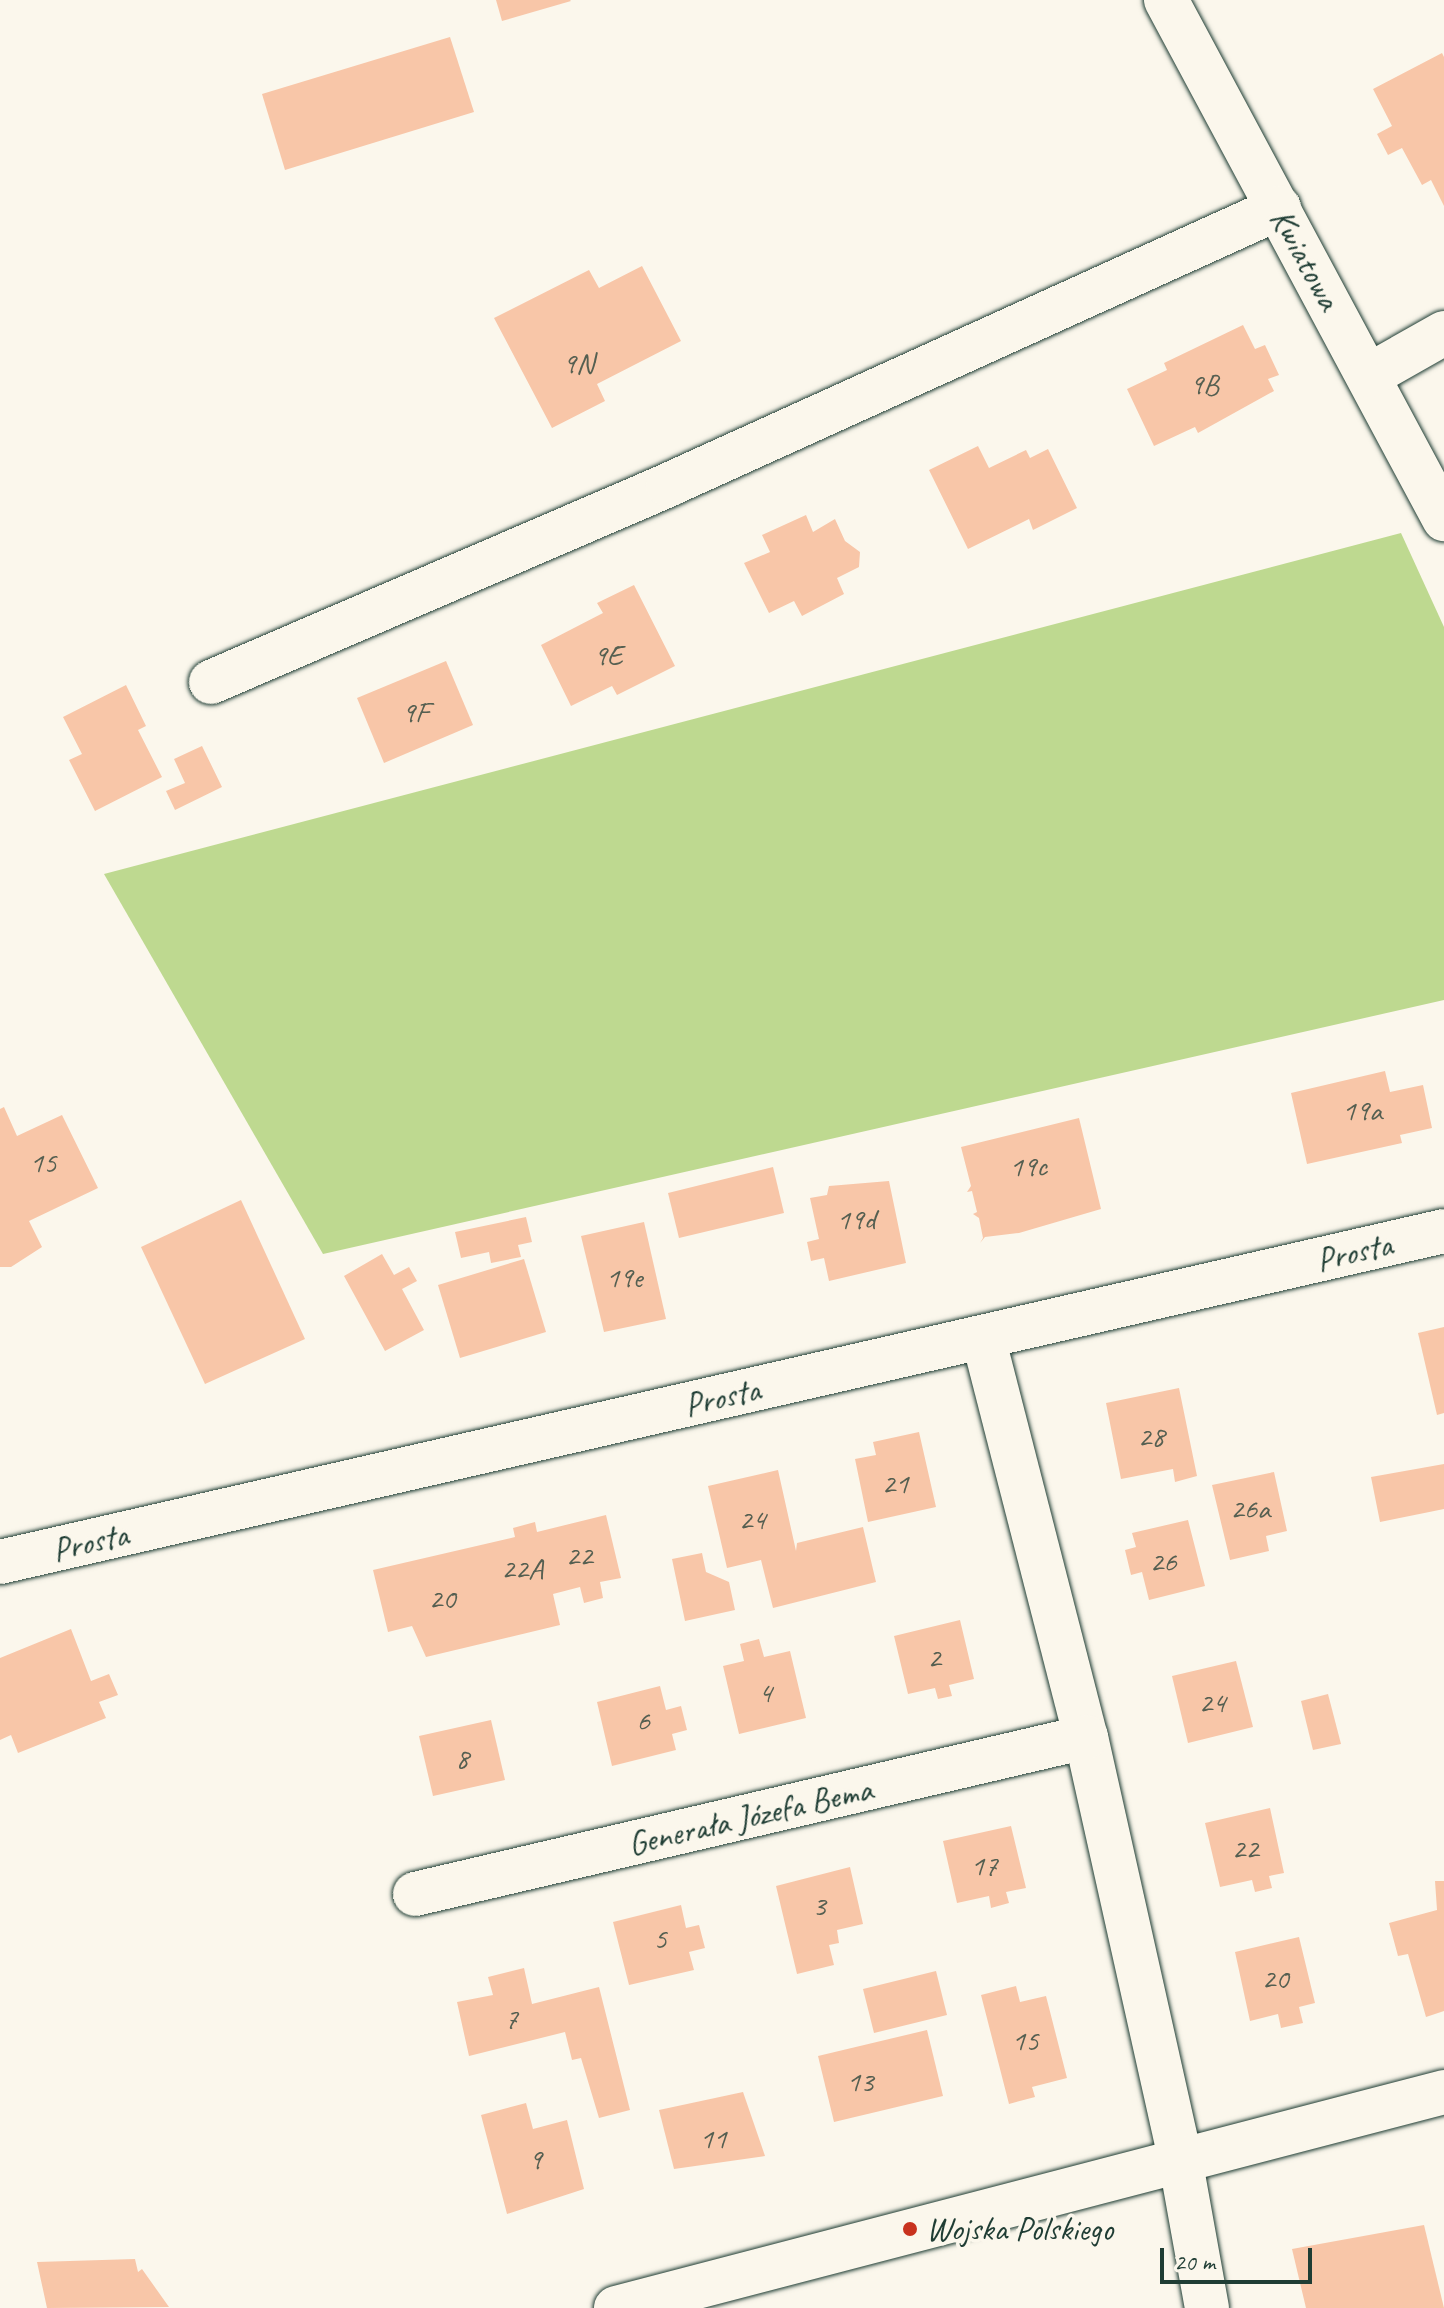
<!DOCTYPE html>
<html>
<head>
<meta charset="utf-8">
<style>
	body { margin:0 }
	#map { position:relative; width:1444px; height:2308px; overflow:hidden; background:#fbf7ec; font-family:Caveat,sans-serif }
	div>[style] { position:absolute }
	.green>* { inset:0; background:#bed990 }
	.building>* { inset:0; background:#f8c6a8 }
	.roads { filter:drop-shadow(0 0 2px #1f3d34) drop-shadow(0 0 2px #1f3d34) }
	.minor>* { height:44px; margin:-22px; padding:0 22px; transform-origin:22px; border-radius:22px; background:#fbf7ec }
	.dots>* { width:22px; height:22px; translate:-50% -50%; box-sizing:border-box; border:4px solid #fbf7ec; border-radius:50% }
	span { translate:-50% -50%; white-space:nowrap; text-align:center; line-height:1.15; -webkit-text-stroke:7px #fbf7ec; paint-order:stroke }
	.number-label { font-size:30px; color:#555f51 }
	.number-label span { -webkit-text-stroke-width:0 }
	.street-label { font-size:34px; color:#1f3d34 }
	.poi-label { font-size:34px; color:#1f3d34 }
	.left { translate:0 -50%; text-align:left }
	.scale { position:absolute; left:1160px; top:2248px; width:152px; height:36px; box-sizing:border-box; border:4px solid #1f3d34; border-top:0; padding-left:10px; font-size:24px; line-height:28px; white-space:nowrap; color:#1f3d34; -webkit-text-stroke:6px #fbf7ec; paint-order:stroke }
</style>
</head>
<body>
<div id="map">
	<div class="green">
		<i style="clip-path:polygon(1401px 533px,1444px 627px,1444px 1000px,323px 1254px,104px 874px)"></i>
	</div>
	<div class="building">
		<i style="clip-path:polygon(496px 0,570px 0,571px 1px,502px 21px)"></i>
		<i style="clip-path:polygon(450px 37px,474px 112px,285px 170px,262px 94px)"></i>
		<i style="clip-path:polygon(1442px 53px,1444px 57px,1444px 206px,1431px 180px,1422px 185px,1402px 148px,1388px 155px,1377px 134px,1392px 126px,1373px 89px)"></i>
		<i style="clip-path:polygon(642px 266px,681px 341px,597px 384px,605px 401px,552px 428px,494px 318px,589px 270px,599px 288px)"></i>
		<i style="clip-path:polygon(1243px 325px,1255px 349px,1265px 345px,1279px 375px,1268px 379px,1274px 391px,1198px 433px,1195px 427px,1154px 446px,1127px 389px,1167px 370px,1164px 363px)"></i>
		<i style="clip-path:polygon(978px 446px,989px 468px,1026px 450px,1030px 458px,1048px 449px,1077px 508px,1033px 530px,1029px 519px,968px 549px,929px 470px)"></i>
		<i style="clip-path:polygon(806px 515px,813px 532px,835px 519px,845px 541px,860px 552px,859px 567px,837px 578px,844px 594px,802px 616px,794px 601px,769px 613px,744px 563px,770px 552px,762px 535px)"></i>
		<i style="clip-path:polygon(634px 585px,675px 666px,617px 695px,612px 686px,571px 706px,541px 645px,603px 613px,597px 603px)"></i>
		<i style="clip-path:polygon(446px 661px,473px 725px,384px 763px,357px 698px)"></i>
		<i style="clip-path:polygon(126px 685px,146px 726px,138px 730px,162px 777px,95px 811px,69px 760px,82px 754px,63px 717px)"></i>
		<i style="clip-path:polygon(202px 746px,222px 787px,175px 810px,166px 791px,185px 783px,174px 759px)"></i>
		<i style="clip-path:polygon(1385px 1071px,1390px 1092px,1423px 1085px,1432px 1128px,1400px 1135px,1402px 1143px,1307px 1164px,1291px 1093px)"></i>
		<i style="clip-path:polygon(4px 1107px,17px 1136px,62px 1115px,98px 1188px,29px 1221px,42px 1247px,11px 1267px,0 1267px,0 1109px)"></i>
		<i style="clip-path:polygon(1079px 1118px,1101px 1209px,1019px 1233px,985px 1237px,980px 1243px,983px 1238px,979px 1218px,973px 1214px,977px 1212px,972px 1191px,967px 1192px,971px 1186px,961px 1147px)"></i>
		<i style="clip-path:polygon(773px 1167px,784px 1213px,679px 1238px,668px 1193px)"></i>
		<i style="clip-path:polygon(889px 1181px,906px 1263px,829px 1281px,824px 1258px,811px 1261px,807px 1242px,819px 1239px,810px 1198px,827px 1195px,829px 1186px)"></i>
		<i style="clip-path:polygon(241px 1200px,305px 1339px,205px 1384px,141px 1247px)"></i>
		<i style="clip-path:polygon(526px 1217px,532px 1242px,518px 1245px,521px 1257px,491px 1263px,489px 1252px,461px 1258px,455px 1232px)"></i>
		<i style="clip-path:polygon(644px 1222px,666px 1319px,604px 1332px,581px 1236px)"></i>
		<i style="clip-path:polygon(382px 1254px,394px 1275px,409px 1267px,417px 1281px,402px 1289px,424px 1330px,385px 1351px,344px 1276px)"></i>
		<i style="clip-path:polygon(524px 1259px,546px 1332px,460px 1358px,438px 1285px)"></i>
		<i style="clip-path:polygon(1444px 1327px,1444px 1413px,1437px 1415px,1418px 1333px)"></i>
		<i style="clip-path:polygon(1179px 1388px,1197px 1476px,1175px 1482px,1173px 1469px,1121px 1479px,1106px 1403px)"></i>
		<i style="clip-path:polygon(919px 1432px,936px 1507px,868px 1522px,855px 1459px,876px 1455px,873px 1442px)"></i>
		<i style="clip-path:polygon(1444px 1464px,1444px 1509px,1380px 1522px,1371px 1477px)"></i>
		<i style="clip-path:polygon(778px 1470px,796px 1551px,797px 1543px,863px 1527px,876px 1582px,773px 1608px,761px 1560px,727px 1568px,708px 1486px)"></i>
		<i style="clip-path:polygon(1274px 1472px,1287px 1531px,1266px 1536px,1269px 1551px,1230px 1560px,1212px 1485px)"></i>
		<i style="clip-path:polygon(606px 1515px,621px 1578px,600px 1582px,603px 1598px,584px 1603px,580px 1587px,553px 1594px,560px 1625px,426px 1657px,412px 1626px,388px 1632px,373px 1570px,515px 1537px,513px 1528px,535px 1522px,537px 1532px)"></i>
		<i style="clip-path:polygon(1188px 1520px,1205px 1586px,1149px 1600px,1142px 1572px,1131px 1575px,1125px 1550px,1136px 1547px,1132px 1533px)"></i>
		<i style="clip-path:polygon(702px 1553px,706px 1572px,729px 1582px,735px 1610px,685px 1621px,672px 1559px)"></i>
		<i style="clip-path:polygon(960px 1620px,974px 1679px,949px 1685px,952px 1696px,938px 1699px,935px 1688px,908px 1694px,894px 1636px)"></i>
		<i style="clip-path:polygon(71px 1629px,91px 1681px,109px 1674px,118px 1695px,99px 1702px,106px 1718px,18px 1753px,11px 1735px,0 1740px,0 1658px)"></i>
		<i style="clip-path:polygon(759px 1639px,764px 1657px,790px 1651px,806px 1718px,739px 1734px,723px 1666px,744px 1661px,740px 1644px)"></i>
		<i style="clip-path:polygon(1236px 1661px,1253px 1727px,1188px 1743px,1172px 1676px)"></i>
		<i style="clip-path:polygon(660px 1686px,666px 1710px,681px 1706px,687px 1730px,672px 1734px,676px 1750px,612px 1766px,597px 1702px)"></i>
		<i style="clip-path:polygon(1328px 1694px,1341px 1744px,1313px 1750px,1301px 1701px)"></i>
		<i style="clip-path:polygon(491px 1720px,505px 1780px,433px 1796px,419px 1736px)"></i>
		<i style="clip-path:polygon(1270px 1808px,1284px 1873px,1269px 1876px,1272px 1888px,1255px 1892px,1252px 1880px,1220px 1887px,1205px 1823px)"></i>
		<i style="clip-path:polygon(1011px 1826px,1026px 1888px,1006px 1892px,1009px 1903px,991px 1908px,989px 1896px,957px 1903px,943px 1841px)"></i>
		<i style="clip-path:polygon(850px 1867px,863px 1924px,837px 1930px,839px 1943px,829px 1945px,834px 1965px,797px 1974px,776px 1886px)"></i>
		<i style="clip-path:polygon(1435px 1881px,1444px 1881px,1444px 2011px,1426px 2017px,1408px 1954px,1398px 1956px,1389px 1923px,1437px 1910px)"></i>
		<i style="clip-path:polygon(681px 1905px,686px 1928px,699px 1925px,705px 1948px,689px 1952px,694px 1970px,629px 1985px,613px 1922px)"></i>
		<i style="clip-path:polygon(1299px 1937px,1315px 2003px,1299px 2007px,1303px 2023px,1281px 2028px,1278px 2014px,1250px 2021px,1235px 1952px)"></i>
		<i style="clip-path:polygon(524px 1968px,532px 2004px,599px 1987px,630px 2110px,599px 2118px,581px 2058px,572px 2060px,565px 2032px,469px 2056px,457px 2002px,493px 1995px,488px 1977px)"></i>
		<i style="clip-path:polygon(936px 1971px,947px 2015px,874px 2033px,863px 1989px)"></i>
		<i style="clip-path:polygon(1016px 1986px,1020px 2002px,1046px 1996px,1067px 2078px,1032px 2087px,1035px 2097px,1009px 2104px,981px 1995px)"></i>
		<i style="clip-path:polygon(927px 2030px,943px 2096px,834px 2122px,818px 2056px)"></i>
		<i style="clip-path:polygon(743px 2092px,765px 2156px,674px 2169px,659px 2110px)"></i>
		<i style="clip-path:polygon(526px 2103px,533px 2129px,567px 2120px,584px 2189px,507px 2214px,481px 2115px)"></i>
		<i style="clip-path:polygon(1424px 2225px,1444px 2308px,1306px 2308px,1292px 2249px)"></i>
		<i style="clip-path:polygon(135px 2259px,138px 2272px,142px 2269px,169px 2307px,47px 2308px,37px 2262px)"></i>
	</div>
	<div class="roads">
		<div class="minor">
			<i style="left:1166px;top:0;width:589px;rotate:61.82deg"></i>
			<i style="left:1370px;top:375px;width:85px;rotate:-29.6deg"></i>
			<i style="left:211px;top:682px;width:498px;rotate:-23.3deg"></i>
			<i style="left:668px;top:485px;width:671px;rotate:-24.39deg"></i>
			<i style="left:983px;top:1337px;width:413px;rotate:75.6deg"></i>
			<i style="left:1086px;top:1737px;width:431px;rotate:77.4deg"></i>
			<i style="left:1180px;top:2158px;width:152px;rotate:79.8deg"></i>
			<i style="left:0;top:1562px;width:1481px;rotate:-12.91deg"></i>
			<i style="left:415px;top:1894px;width:689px;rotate:-13.17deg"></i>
			<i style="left:616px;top:2308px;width:856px;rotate:-14.62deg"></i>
		</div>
	</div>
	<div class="dots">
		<i style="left:910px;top:2229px;background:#c8321e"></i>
	</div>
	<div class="number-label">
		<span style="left:578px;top:363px">9N</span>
		<span style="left:1204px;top:384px">9B</span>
		<span style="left:608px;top:655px">9E</span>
		<span style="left:415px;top:712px">9F</span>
		<span style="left:1362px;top:1110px">19a</span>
		<span style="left:43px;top:1162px">15</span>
		<span style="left:1028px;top:1166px">19c</span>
		<span style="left:856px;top:1219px">19d</span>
		<span style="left:624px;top:1277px">19e</span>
		<span style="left:1151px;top:1436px">28</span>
		<span style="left:895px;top:1483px">21</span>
		<span style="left:1250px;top:1508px">26a</span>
		<span style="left:752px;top:1519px">24</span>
		<span style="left:579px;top:1555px">22</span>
		<span style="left:1163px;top:1561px">26</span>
		<span style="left:522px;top:1568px">22A</span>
		<span style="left:442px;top:1598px">20</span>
		<span style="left:934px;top:1657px">2</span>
		<span style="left:765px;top:1692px">4</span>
		<span style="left:1212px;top:1702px">24</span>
		<span style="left:643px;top:1720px">6</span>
		<span style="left:462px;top:1758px">8</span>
		<span style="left:1245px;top:1848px">22</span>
		<span style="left:984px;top:1865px">17</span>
		<span style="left:819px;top:1905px">3</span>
		<span style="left:660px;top:1938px">5</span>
		<span style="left:1275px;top:1978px">20</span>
		<span style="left:511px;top:2018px">7</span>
		<span style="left:1025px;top:2040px">15</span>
		<span style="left:860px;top:2081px">13</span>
		<span style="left:713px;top:2138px">11</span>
		<span style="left:535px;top:2159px">9</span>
	</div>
	<div class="street-label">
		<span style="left:1306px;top:259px;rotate:61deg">Kwiatowa</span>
		<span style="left:1354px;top:1252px;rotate:-13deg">Prosta</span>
		<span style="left:722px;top:1397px;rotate:-13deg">Prosta</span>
		<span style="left:90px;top:1542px;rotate:-13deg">Prosta</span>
		<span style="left:750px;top:1816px;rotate:-13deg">Generała Józefa Bema</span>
	</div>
	<div class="poi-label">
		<span class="left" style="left:926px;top:2229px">Wojska Polskiego</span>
	</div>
	<div class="scale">20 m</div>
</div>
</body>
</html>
